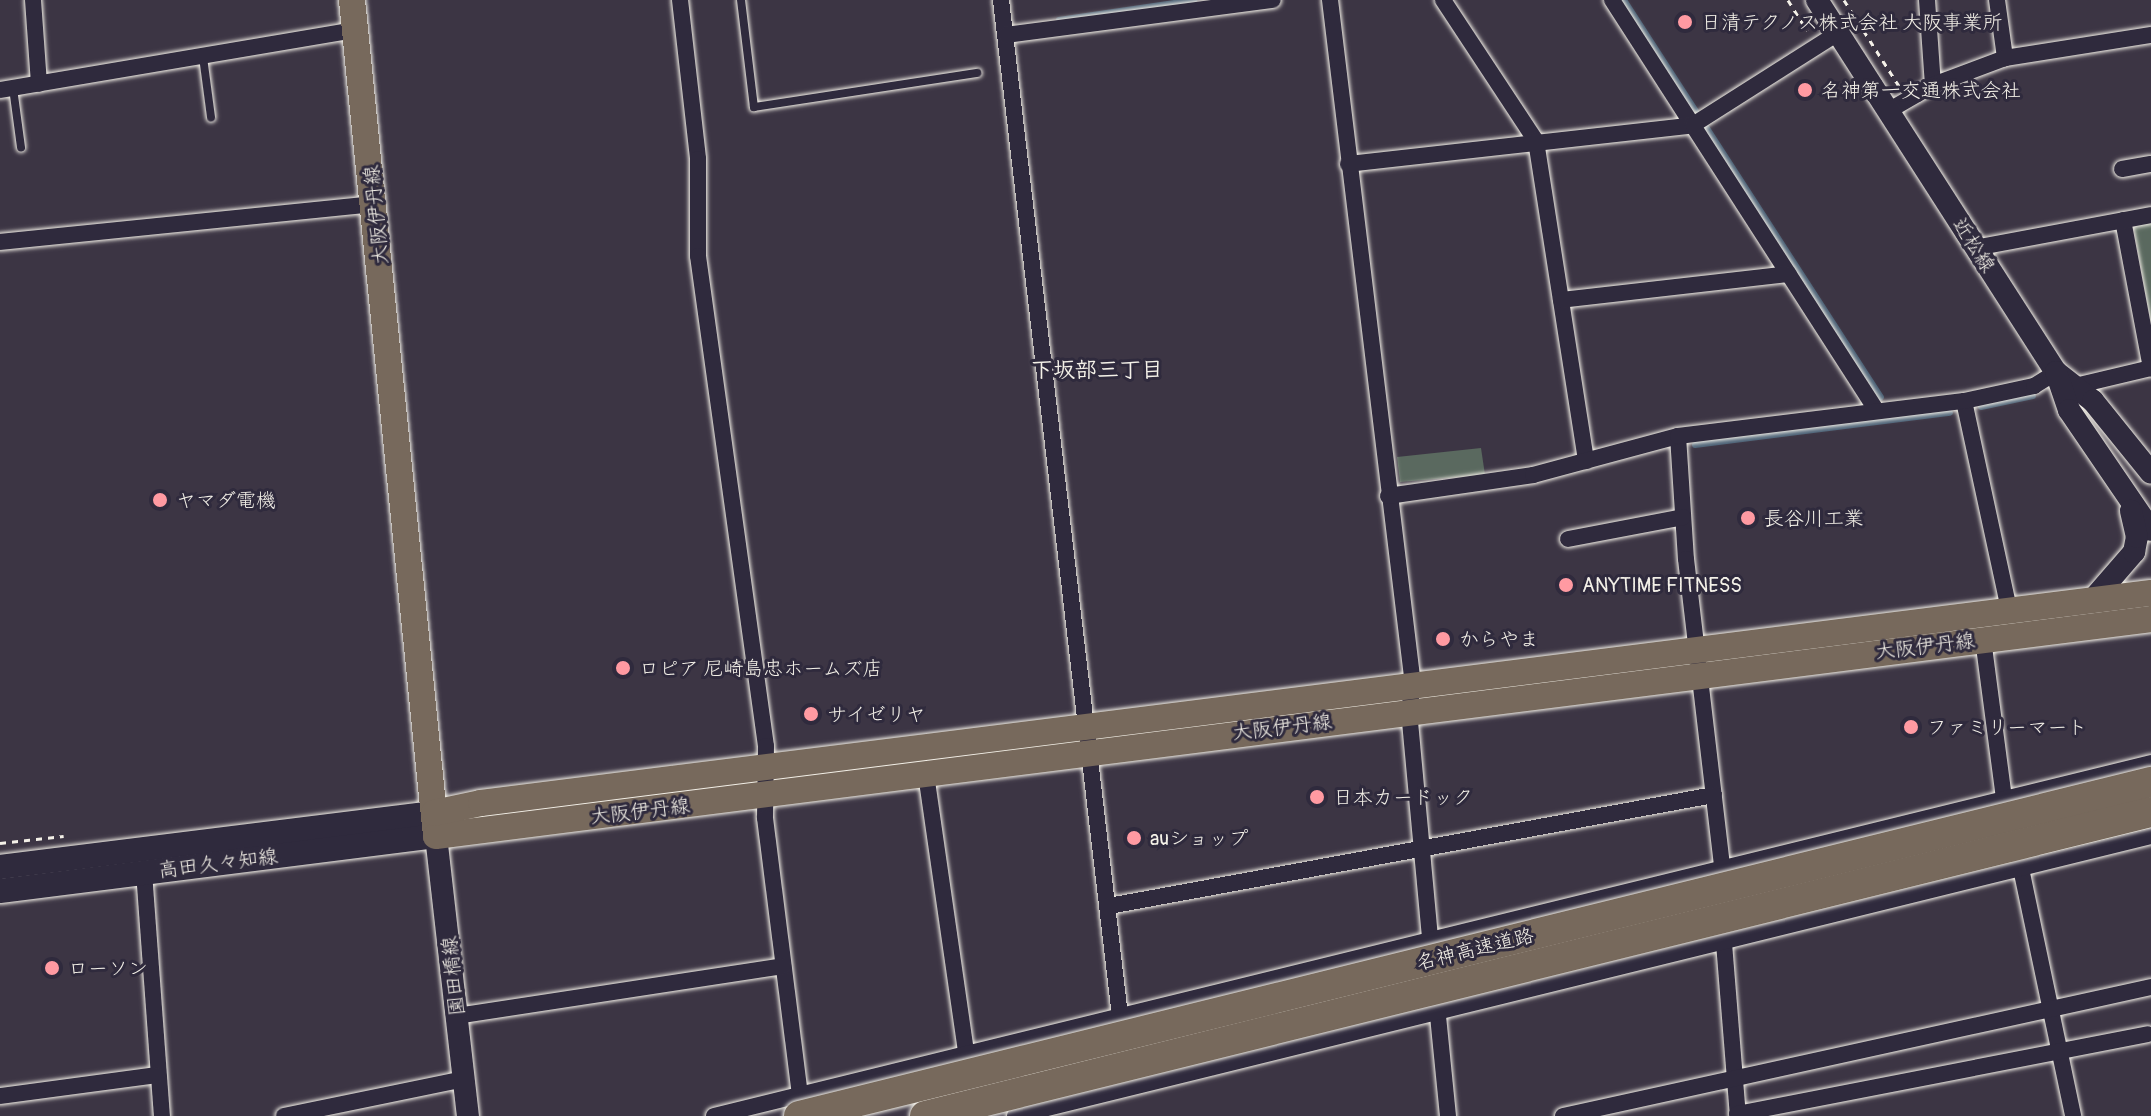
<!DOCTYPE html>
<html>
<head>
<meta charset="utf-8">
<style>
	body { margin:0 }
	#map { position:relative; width:2151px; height:1116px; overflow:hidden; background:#3c3544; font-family:Pangolin,"Klee One",sans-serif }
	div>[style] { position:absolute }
	.green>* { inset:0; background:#5a695f }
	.stream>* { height:6px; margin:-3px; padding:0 3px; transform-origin:3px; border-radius:3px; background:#4c6277 }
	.path>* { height:3px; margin-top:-1.5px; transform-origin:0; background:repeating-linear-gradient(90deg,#f4f1e8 0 6px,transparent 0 12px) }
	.roads { filter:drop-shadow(0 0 2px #f4f1e8) drop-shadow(0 0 2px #f4f1e8) }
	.service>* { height:8px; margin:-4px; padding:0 4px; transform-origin:4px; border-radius:4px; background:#2f2a3d }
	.minor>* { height:16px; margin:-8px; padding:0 8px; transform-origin:8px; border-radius:8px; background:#2f2a3d }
	.tertiary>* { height:22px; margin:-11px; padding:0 11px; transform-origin:11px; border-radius:11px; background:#2f2a3d }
	.secondary>* { height:24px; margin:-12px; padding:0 12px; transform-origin:12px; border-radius:12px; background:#2f2a3d }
	.primary>* { height:26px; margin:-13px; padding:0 13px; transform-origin:13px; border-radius:13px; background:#77695c }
	.bridges { filter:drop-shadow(0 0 2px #f4f1e8) drop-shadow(0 0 2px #f4f1e8) }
	.motorway-bridge>* { height:30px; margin:-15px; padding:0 15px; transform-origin:15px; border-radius:15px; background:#77695c }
	.dots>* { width:22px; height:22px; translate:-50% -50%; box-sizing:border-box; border:4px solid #2f2a3d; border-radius:50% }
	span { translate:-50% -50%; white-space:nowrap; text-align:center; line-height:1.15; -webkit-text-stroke:6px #2f2a3d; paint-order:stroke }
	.poi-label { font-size:20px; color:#f4f1e8 }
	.left { translate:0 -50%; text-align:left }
	.street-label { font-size:20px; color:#f4f1e8 }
	.neighbourhood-label { font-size:22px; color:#f4f1e8; font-weight:700 }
</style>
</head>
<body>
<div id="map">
	<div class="green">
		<i style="clip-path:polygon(2151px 216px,2151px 324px,2133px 224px)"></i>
		<i style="clip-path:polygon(1481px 448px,1485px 475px,1400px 482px,1397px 457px)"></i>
	</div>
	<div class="stream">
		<i style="left:1624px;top:0;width:473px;rotate:57.1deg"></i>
		<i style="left:1059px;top:20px;width:137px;rotate:-8.4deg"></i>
		<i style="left:1981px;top:407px;width:53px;rotate:-11.9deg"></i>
		<i style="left:1695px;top:445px;width:257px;rotate:-7.2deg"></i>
	</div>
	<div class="path">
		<i style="left:1788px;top:0;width:36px;rotate:58deg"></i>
		<i style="left:1844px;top:0;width:102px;rotate:57.4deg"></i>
		<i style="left:0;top:843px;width:64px;rotate:-6.2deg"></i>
	</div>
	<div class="roads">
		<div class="service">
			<i style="left:741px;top:0;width:108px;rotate:83.1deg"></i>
			<i style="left:754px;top:107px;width:226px;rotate:-8.7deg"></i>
			<i style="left:203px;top:57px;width:61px;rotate:82.4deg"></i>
			<i style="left:13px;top:88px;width:60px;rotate:82.3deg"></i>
		</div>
		<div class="minor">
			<i style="left:33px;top:0;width:84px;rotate:85.9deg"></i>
			<i style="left:680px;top:0;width:160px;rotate:83.5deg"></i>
			<i style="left:698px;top:159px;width:97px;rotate:90deg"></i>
			<i style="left:698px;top:256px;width:495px;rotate:82.1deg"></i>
			<i style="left:766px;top:746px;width:72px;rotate:90.8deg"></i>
			<i style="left:765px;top:818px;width:287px;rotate:82.8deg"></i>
			<i style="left:1001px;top:0;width:1023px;rotate:83.32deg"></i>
			<i style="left:1330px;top:0;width:690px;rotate:83.09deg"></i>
			<i style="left:1413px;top:685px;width:26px;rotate:99deg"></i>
			<i style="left:1409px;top:711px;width:237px;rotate:84.7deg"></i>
			<i style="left:1443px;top:0;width:169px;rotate:56.6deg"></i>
			<i style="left:1536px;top:141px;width:324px;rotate:81.1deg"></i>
			<i style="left:1612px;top:0;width:487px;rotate:57.2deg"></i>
			<i style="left:1927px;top:0;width:85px;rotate:86deg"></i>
			<i style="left:1997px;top:0;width:59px;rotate:82.1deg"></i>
			<i style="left:1006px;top:35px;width:269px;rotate:-7.5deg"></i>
			<i style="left:0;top:90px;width:360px;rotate:-9.6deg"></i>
			<i style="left:1888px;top:111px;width:52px;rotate:-30deg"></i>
			<i style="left:1933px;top:85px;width:77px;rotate:-20.6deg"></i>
			<i style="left:2005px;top:58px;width:148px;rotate:-9deg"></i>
			<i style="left:1348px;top:164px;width:347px;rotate:-6.4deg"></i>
			<i style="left:1693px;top:125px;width:172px;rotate:-32.4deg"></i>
			<i style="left:2122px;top:169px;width:29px;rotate:-10deg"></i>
			<i style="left:2123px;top:220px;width:151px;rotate:79.3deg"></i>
			<i style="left:0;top:242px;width:378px;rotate:-5.8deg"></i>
			<i style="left:1975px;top:248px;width:179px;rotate:-10.6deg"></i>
			<i style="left:1561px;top:300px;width:229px;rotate:-6.5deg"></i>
			<i style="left:2075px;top:386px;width:78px;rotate:-13.3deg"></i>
			<i style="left:1964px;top:401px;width:213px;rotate:77.8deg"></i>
			<i style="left:1678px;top:436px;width:123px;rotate:86.3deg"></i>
			<i style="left:1686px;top:559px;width:319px;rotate:83.3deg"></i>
			<i style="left:1388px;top:496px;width:147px;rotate:-8.2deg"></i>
			<i style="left:1533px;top:475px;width:150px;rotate:-15.1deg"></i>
			<i style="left:1678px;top:436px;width:288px;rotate:-7deg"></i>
			<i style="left:1964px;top:401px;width:72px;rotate:-12.1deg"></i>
			<i style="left:2034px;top:386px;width:26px;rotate:-32deg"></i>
			<i style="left:1568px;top:539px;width:117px;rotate:-10.8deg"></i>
			<i style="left:1983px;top:639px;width:168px;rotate:82.5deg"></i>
			<i style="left:926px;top:774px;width:295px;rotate:81.8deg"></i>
			<i style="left:2019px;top:859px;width:263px;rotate:78.1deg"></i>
			<i style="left:144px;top:872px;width:245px;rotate:85.8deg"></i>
			<i style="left:1109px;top:906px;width:615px;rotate:-10.4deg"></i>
			<i style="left:1724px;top:943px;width:174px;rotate:85.4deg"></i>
			<i style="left:1437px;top:1006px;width:111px;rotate:84.3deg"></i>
			<i style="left:457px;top:1016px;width:330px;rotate:-8.7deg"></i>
			<i style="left:0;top:1096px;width:158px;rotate:-7.6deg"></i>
			<i style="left:1737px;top:1114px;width:418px;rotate:-11deg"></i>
			<i style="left:284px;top:1116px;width:184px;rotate:-11.6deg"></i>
			<i style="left:714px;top:1116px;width:1480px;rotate:-13.8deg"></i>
			<i style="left:1015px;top:1116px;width:1170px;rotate:-13.85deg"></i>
			<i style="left:1563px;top:1116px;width:602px;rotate:-12.37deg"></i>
		</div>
		<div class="tertiary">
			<i style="left:1817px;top:0;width:442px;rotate:57.3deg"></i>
			<i style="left:2056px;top:372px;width:47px;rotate:38.1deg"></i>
			<i style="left:2093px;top:401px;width:92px;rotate:51.1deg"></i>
			<i style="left:2056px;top:372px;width:40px;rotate:71.1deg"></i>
			<i style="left:2069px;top:410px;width:145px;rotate:55.7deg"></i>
			<i style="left:2095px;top:597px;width:60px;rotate:-49.1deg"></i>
			<i style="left:2134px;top:552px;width:15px;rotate:-79deg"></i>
			<i style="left:2137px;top:537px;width:27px;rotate:-103deg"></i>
			<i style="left:436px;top:836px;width:282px;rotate:83.5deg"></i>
		</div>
		<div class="secondary">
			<i style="left:0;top:867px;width:437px;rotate:-7.1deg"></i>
			<i style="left:0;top:891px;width:439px;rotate:-7.2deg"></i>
		</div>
		<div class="primary">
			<i style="left:352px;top:0;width:840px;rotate:84.26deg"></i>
			<i style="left:436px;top:836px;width:1729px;rotate:-7.21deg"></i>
			<i style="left:434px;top:813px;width:48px;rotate:-12deg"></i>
			<i style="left:481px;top:803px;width:1683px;rotate:-7.17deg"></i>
		</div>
	</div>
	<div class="bridges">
		<div class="motorway-bridge">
			<i style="left:799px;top:1116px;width:1393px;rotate:-13.88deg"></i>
			<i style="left:925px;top:1116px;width:1263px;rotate:-13.93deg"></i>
		</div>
	</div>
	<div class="dots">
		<i style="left:1685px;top:22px;background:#ff9aa2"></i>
		<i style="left:1805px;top:90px;background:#ff9aa2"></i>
		<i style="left:160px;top:500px;background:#ff9aa2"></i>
		<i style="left:1748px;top:518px;background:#ff9aa2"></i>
		<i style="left:1566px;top:585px;background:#ff9aa2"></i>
		<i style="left:1443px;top:639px;background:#ff9aa2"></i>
		<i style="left:623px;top:668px;background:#ff9aa2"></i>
		<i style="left:811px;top:714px;background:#ff9aa2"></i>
		<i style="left:1911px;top:727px;background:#ff9aa2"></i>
		<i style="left:1317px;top:797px;background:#ff9aa2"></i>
		<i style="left:1134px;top:838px;background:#ff9aa2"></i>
		<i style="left:52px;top:968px;background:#ff9aa2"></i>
	</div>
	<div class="poi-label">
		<span class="left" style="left:1701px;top:22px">日清テクノス株式会社 大阪事業所</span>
		<span class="left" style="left:1821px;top:90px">名神第一交通株式会社</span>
		<span class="left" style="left:176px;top:500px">ヤマダ電機</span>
		<span class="left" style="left:1764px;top:518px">長谷川工業</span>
		<span class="left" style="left:1582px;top:585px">ANYTIME FITNESS</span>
		<span class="left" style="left:1459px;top:639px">からやま</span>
		<span class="left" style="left:639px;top:668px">ロピア 尼崎島忠ホームズ店</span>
		<span class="left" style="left:827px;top:714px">サイゼリヤ</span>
		<span class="left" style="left:1927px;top:727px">ファミリーマート</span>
		<span class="left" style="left:1333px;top:797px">日本カードック</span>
		<span class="left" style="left:1150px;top:838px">auショップ</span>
		<span class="left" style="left:68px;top:968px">ローソン</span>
	</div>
	<div class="street-label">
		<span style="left:376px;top:215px;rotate:-96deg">大阪伊丹線</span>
		<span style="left:1974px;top:245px;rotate:57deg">近松線</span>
		<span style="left:1925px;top:646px;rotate:-7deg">大阪伊丹線</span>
		<span style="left:1282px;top:727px;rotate:-7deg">大阪伊丹線</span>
		<span style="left:640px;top:811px;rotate:-7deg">大阪伊丹線</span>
		<span style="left:218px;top:863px;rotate:-7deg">高田久々知線</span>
		<span style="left:1475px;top:949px;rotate:-14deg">名神高速道路</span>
		<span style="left:453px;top:976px;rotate:-96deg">園田橋線</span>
	</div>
	<div class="neighbourhood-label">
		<span style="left:1097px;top:371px">下坂部三丁目</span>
	</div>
</div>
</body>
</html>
